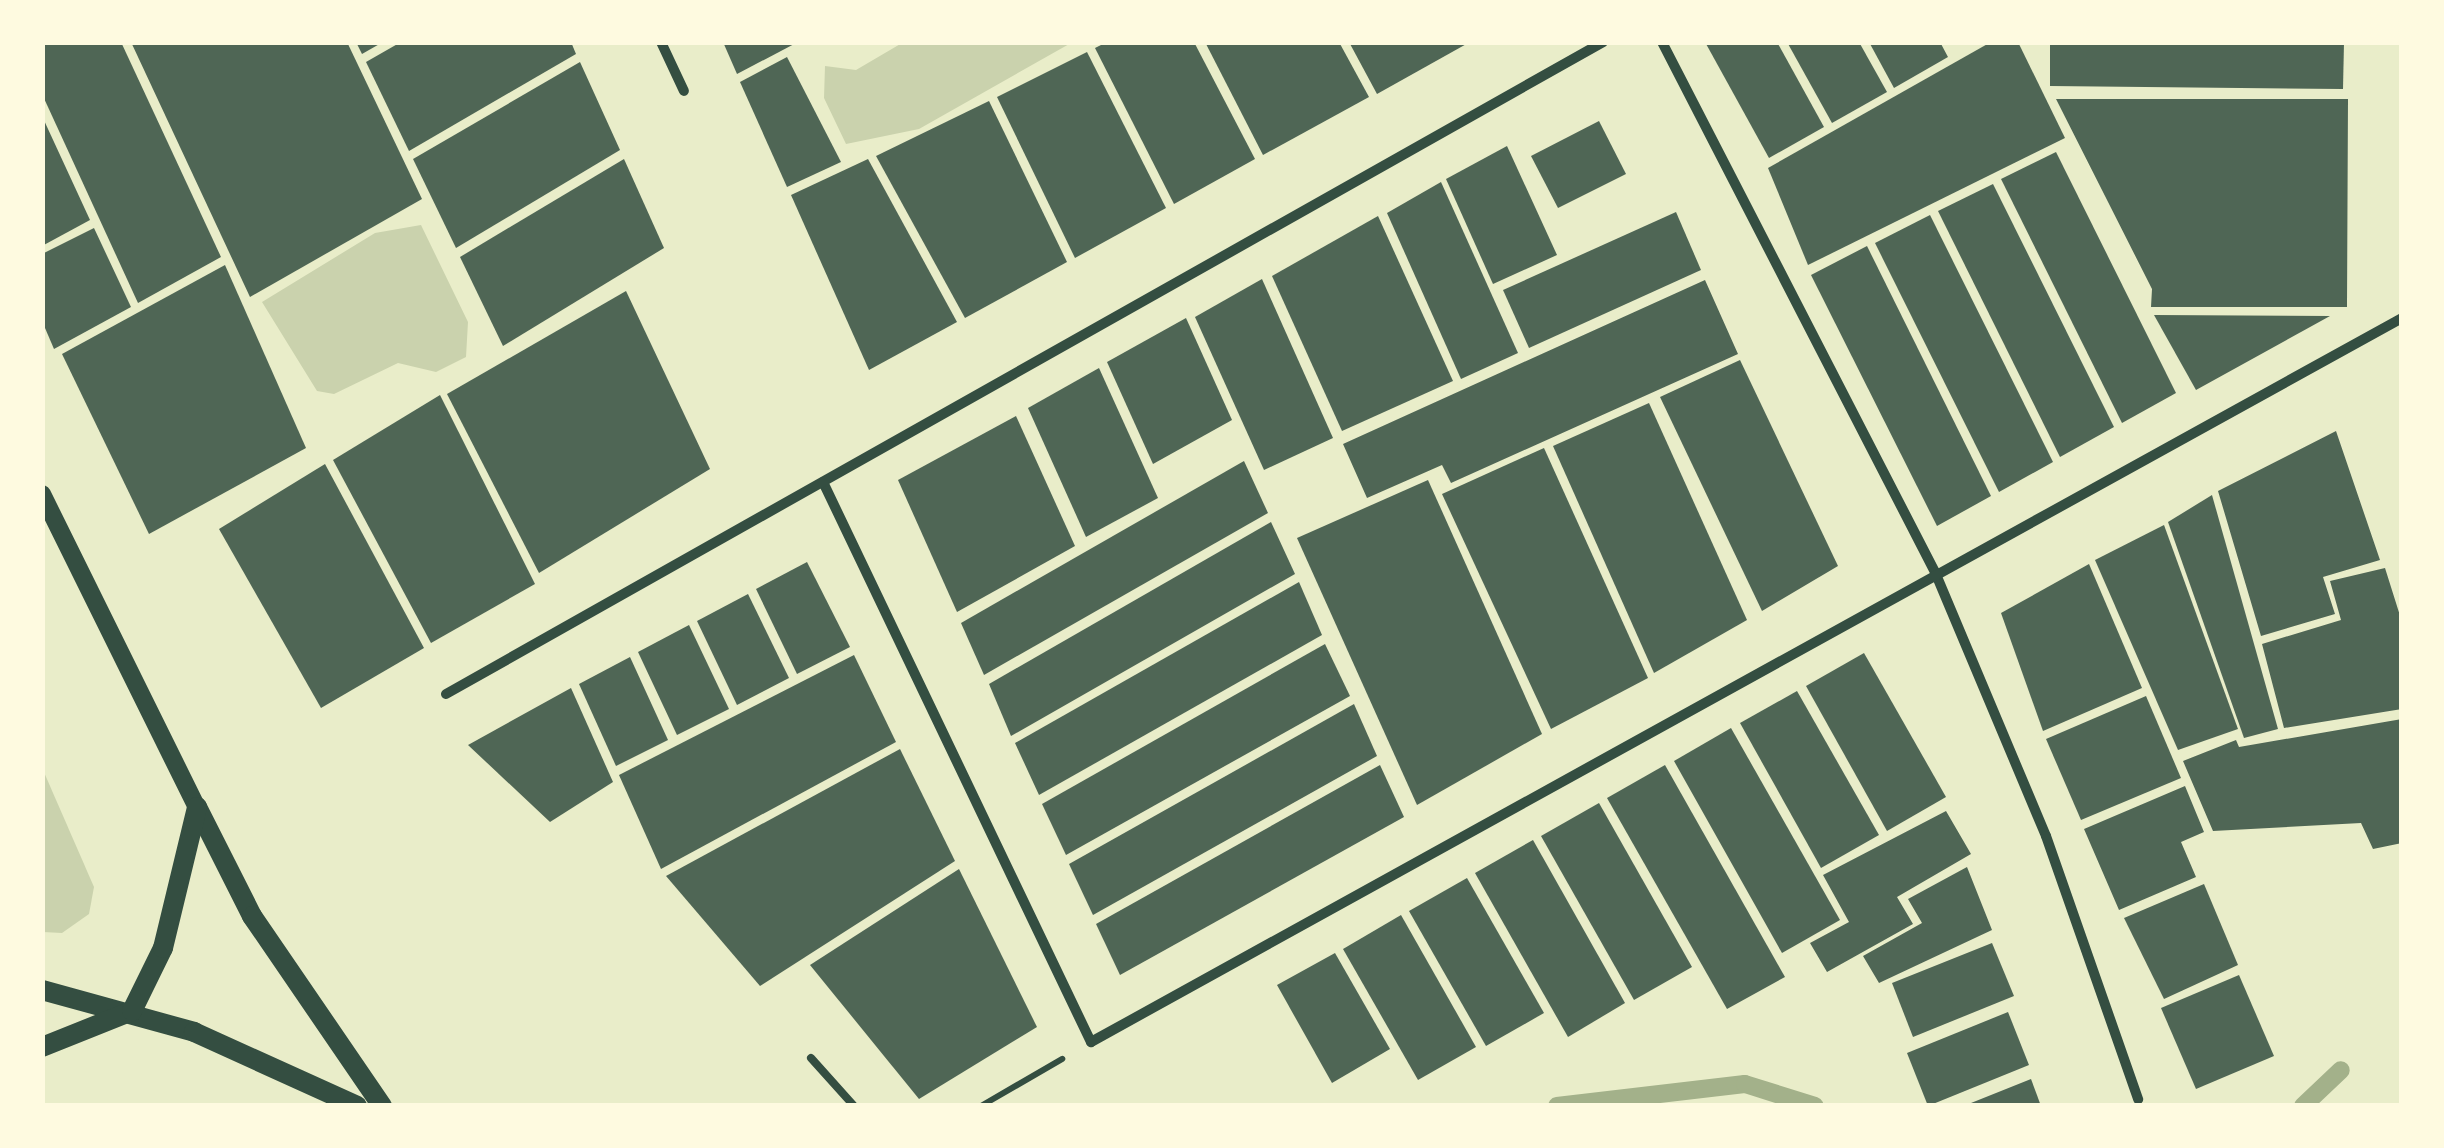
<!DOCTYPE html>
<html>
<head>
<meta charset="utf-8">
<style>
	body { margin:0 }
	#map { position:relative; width:2444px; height:1148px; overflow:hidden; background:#e9edc9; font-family:"Asap Condensed",sans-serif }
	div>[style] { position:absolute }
	.green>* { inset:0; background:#cad2ad }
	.stream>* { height:18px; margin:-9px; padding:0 9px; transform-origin:9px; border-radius:9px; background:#a3b18a }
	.building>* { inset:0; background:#4f6655 }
	.path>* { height:6px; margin:-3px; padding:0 3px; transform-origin:3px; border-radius:3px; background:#344e41 }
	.service>* { height:8px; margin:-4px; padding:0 4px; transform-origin:4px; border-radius:4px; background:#344e41 }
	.minor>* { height:10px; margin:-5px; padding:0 5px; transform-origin:5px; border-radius:5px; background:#344e41 }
	.tertiary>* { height:18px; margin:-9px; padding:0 9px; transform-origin:9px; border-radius:9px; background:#344e41 }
	.secondary>* { height:20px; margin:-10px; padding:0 10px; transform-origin:10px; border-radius:10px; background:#344e41 }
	span { translate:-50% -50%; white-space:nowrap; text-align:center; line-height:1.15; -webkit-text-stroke:10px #fefae0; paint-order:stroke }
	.frame { position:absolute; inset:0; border:45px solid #fefae0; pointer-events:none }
</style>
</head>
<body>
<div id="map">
	<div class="green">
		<i style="clip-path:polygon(902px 43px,902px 42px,1071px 43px,919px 129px,846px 144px,824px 98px,825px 66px,856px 70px)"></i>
		<i style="clip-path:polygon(421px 225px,468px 322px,466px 357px,436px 372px,398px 363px,334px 394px,317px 391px,262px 302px,375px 233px)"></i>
		<i style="clip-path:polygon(43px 770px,94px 887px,89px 914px,62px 933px,43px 932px)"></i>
	</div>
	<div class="stream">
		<i style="left:1557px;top:1106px;width:189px;rotate:-6.7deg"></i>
		<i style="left:1745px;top:1084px;width:73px;rotate:17.4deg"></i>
		<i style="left:2303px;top:1106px;width:52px;rotate:-43.5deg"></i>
	</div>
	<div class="building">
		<i style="clip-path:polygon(42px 42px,121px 42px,221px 257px,138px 303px,42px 94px)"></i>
		<i style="clip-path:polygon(131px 42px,347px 42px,422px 199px,250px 297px)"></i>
		<i style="clip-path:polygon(356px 42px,383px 42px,362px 54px)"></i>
		<i style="clip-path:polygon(401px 42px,571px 42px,576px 54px,409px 151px,366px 62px)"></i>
		<i style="clip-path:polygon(723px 42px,798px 42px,737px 74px)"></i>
		<i style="clip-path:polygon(1107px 42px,1194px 42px,1255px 159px,1174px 204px,1095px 48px)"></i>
		<i style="clip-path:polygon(1205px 42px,1339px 42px,1369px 97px,1263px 155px)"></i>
		<i style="clip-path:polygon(1349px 42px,1470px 42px,1377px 94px)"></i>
		<i style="clip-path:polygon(1705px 42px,1777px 42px,1824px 127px,1769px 158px)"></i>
		<i style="clip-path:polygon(1787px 42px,1859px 42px,1887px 92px,1832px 123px)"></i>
		<i style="clip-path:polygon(1869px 42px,1940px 42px,1948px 57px,1894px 88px)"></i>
		<i style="clip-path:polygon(1991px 42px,2018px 42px,2065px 138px,1808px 265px,1768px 168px)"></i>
		<i style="clip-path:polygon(2050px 42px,2344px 42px,2343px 89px,2050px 86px)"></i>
		<i style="clip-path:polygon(1087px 52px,1166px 208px,1075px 258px,997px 97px)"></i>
		<i style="clip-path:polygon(787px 57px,841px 162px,787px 187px,740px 82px)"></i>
		<i style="clip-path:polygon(580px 62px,620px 150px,456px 248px,413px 159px)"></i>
		<i style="clip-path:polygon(2056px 99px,2348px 99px,2347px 307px,2151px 307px,2152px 289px)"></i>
		<i style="clip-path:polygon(989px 101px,1067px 262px,965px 318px,876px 156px)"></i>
		<i style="clip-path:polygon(42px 116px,90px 220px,42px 246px)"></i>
		<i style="clip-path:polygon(1599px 121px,1626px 174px,1558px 208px,1531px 156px)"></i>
		<i style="clip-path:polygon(1507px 146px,1557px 255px,1493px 284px,1446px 179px)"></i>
		<i style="clip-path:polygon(2056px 152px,2176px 393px,2122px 423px,2001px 179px)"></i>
		<i style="clip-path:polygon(624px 159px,664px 248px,503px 346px,460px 257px)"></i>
		<i style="clip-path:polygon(868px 159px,957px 322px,869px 370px,791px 195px)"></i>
		<i style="clip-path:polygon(1441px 182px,1518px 353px,1461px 379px,1387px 213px)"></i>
		<i style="clip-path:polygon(1993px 184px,2114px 427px,2060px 457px,1938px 211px)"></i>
		<i style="clip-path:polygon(1676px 212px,1701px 270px,1529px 348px,1503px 290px)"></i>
		<i style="clip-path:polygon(1930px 215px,2053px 462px,1999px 492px,1875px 243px)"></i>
		<i style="clip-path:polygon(1378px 216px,1453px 381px,1342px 431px,1272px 276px)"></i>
		<i style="clip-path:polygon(94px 228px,131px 307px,54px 349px,42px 321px,42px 254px)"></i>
		<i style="clip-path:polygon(1867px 246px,1991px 496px,1937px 526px,1811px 275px)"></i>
		<i style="clip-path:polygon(225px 265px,306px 448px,149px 534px,62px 354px)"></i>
		<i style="clip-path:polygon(1262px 279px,1333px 438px,1264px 470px,1195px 317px)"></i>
		<i style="clip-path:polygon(1705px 280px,1738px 354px,1451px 483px,1442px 465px,1367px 498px,1343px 444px)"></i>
		<i style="clip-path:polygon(626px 291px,710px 469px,539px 573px,447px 394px)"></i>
		<i style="clip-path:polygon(2154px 315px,2330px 316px,2196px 390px)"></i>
		<i style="clip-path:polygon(1186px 318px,1232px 420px,1153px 464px,1107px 362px)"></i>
		<i style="clip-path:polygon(1740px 360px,1838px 566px,1762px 611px,1660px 397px)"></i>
		<i style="clip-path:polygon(1099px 368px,1158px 498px,1086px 537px,1028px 408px)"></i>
		<i style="clip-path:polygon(440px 395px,535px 584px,431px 643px,333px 460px)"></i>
		<i style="clip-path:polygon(1649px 403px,1747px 620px,1654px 673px,1553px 446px)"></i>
		<i style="clip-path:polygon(1016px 416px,1075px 546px,957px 612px,898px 480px)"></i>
		<i style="clip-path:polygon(2336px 431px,2380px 560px,2323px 577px,2335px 614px,2261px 636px,2218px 491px)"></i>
		<i style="clip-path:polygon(1544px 448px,1648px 678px,1551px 729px,1442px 494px)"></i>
		<i style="clip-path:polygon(1244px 461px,1268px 513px,984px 675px,961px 623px)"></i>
		<i style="clip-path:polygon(325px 464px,424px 648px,321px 708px,219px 529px)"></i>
		<i style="clip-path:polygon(1428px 480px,1542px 734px,1417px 805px,1297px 538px)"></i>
		<i style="clip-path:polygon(2212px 495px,2278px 729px,2244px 738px,2168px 522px)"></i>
		<i style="clip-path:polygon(1271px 522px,1295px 574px,1011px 736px,989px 684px)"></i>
		<i style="clip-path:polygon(2164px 525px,2238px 729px,2178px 750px,2095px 560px)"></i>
		<i style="clip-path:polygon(807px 562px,850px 647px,797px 674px,756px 589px)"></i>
		<i style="clip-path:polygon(2089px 564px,2142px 688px,2043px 731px,2001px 613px)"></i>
		<i style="clip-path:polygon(2385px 568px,2402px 622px,2402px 709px,2284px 728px,2262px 644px,2341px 620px,2330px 581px)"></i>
		<i style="clip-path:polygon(1299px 582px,1322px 635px,1039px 795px,1015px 743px)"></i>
		<i style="clip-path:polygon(748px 594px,789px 678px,737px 705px,697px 621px)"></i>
		<i style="clip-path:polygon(689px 625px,729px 709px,677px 735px,638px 652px)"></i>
		<i style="clip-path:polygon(1325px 644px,1350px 696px,1066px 855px,1042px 804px)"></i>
		<i style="clip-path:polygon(1864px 653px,1946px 797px,1887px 831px,1806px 686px)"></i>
		<i style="clip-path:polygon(854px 655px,896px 742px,661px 869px,619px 775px)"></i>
		<i style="clip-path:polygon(630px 657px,668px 740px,616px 766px,579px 684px)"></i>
		<i style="clip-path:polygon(571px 688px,613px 782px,550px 822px,468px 745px)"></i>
		<i style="clip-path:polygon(1797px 691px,1879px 835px,1821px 868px,1740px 723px)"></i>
		<i style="clip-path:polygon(2146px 696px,2181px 778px,2081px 820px,2046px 739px)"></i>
		<i style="clip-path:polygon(1354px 704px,1377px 756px,1093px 915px,1069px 864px)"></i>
		<i style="clip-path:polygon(2402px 719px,2402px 843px,2373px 849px,2361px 823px,2213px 831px,2183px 761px,2236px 740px,2239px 747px)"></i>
		<i style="clip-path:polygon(1731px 728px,1840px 920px,1782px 953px,1674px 761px)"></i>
		<i style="clip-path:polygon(900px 749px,955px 861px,760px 986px,666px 876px)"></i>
		<i style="clip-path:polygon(1380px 765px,1404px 817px,1120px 975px,1096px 924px)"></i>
		<i style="clip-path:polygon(1665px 765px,1785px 977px,1727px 1009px,1607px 798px)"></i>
		<i style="clip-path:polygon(2185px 786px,2204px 832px,2181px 842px,2196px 877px,2119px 910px,2084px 829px)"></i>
		<i style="clip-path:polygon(1599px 803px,1692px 967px,1634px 1000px,1541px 836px)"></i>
		<i style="clip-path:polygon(1946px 811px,1971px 854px,1897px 897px,1913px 924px,1827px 972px,1810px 943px,1849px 922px,1823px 875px)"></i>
		<i style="clip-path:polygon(1533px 840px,1625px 1003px,1568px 1037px,1475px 873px)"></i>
		<i style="clip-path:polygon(1967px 867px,1992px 930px,1879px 983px,1863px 956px,1922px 923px,1908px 899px)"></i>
		<i style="clip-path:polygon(959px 869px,1037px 1027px,919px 1099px,810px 965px)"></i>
		<i style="clip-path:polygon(1467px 878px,1544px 1013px,1486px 1046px,1409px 911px)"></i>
		<i style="clip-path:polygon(2204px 884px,2238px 965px,2164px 999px,2124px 918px)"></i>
		<i style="clip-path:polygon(1401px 915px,1476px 1047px,1418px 1080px,1343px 949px)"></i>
		<i style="clip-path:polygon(1992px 943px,2014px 996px,1913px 1037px,1892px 983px)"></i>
		<i style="clip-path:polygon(1335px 953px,1390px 1049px,1332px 1083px,1277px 985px)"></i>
		<i style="clip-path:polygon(2239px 975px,2274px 1056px,2196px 1089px,2161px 1008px)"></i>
		<i style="clip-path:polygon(2008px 1012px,2029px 1065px,1928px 1106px,1907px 1053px)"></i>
		<i style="clip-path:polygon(2031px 1079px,2041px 1106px,1966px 1106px,1966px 1105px)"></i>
	</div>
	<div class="path">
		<i style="left:981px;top:1106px;width:94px;rotate:-30.1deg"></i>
	</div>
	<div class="service">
		<i style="left:811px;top:1058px;width:64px;rotate:48.1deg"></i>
	</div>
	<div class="minor">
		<i style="left:661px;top:42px;width:54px;rotate:64.9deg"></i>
		<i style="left:1662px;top:42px;width:596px;rotate:62.75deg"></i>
		<i style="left:1935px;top:572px;width:286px;rotate:67.2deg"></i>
		<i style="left:2046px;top:836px;width:279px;rotate:70.7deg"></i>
		<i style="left:823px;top:482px;width:621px;rotate:64.43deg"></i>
		<i style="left:1091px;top:1042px;width:1498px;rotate:-28.91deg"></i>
		<i style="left:446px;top:694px;width:1328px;rotate:-29.4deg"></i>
	</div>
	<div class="tertiary">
		<i style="left:42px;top:494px;width:349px;rotate:63.7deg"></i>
	</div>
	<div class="secondary">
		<i style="left:197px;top:807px;width:122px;rotate:63.2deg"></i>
		<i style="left:252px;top:916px;width:230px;rotate:55.6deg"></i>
		<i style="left:42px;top:990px;width:158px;rotate:15.4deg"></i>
		<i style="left:194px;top:1032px;width:179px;rotate:24.4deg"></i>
		<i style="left:42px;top:1047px;width:97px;rotate:-21.8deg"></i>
		<i style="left:132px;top:1011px;width:70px;rotate:-63.8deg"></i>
		<i style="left:163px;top:948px;width:145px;rotate:-76.4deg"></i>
	</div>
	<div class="frame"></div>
</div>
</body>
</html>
